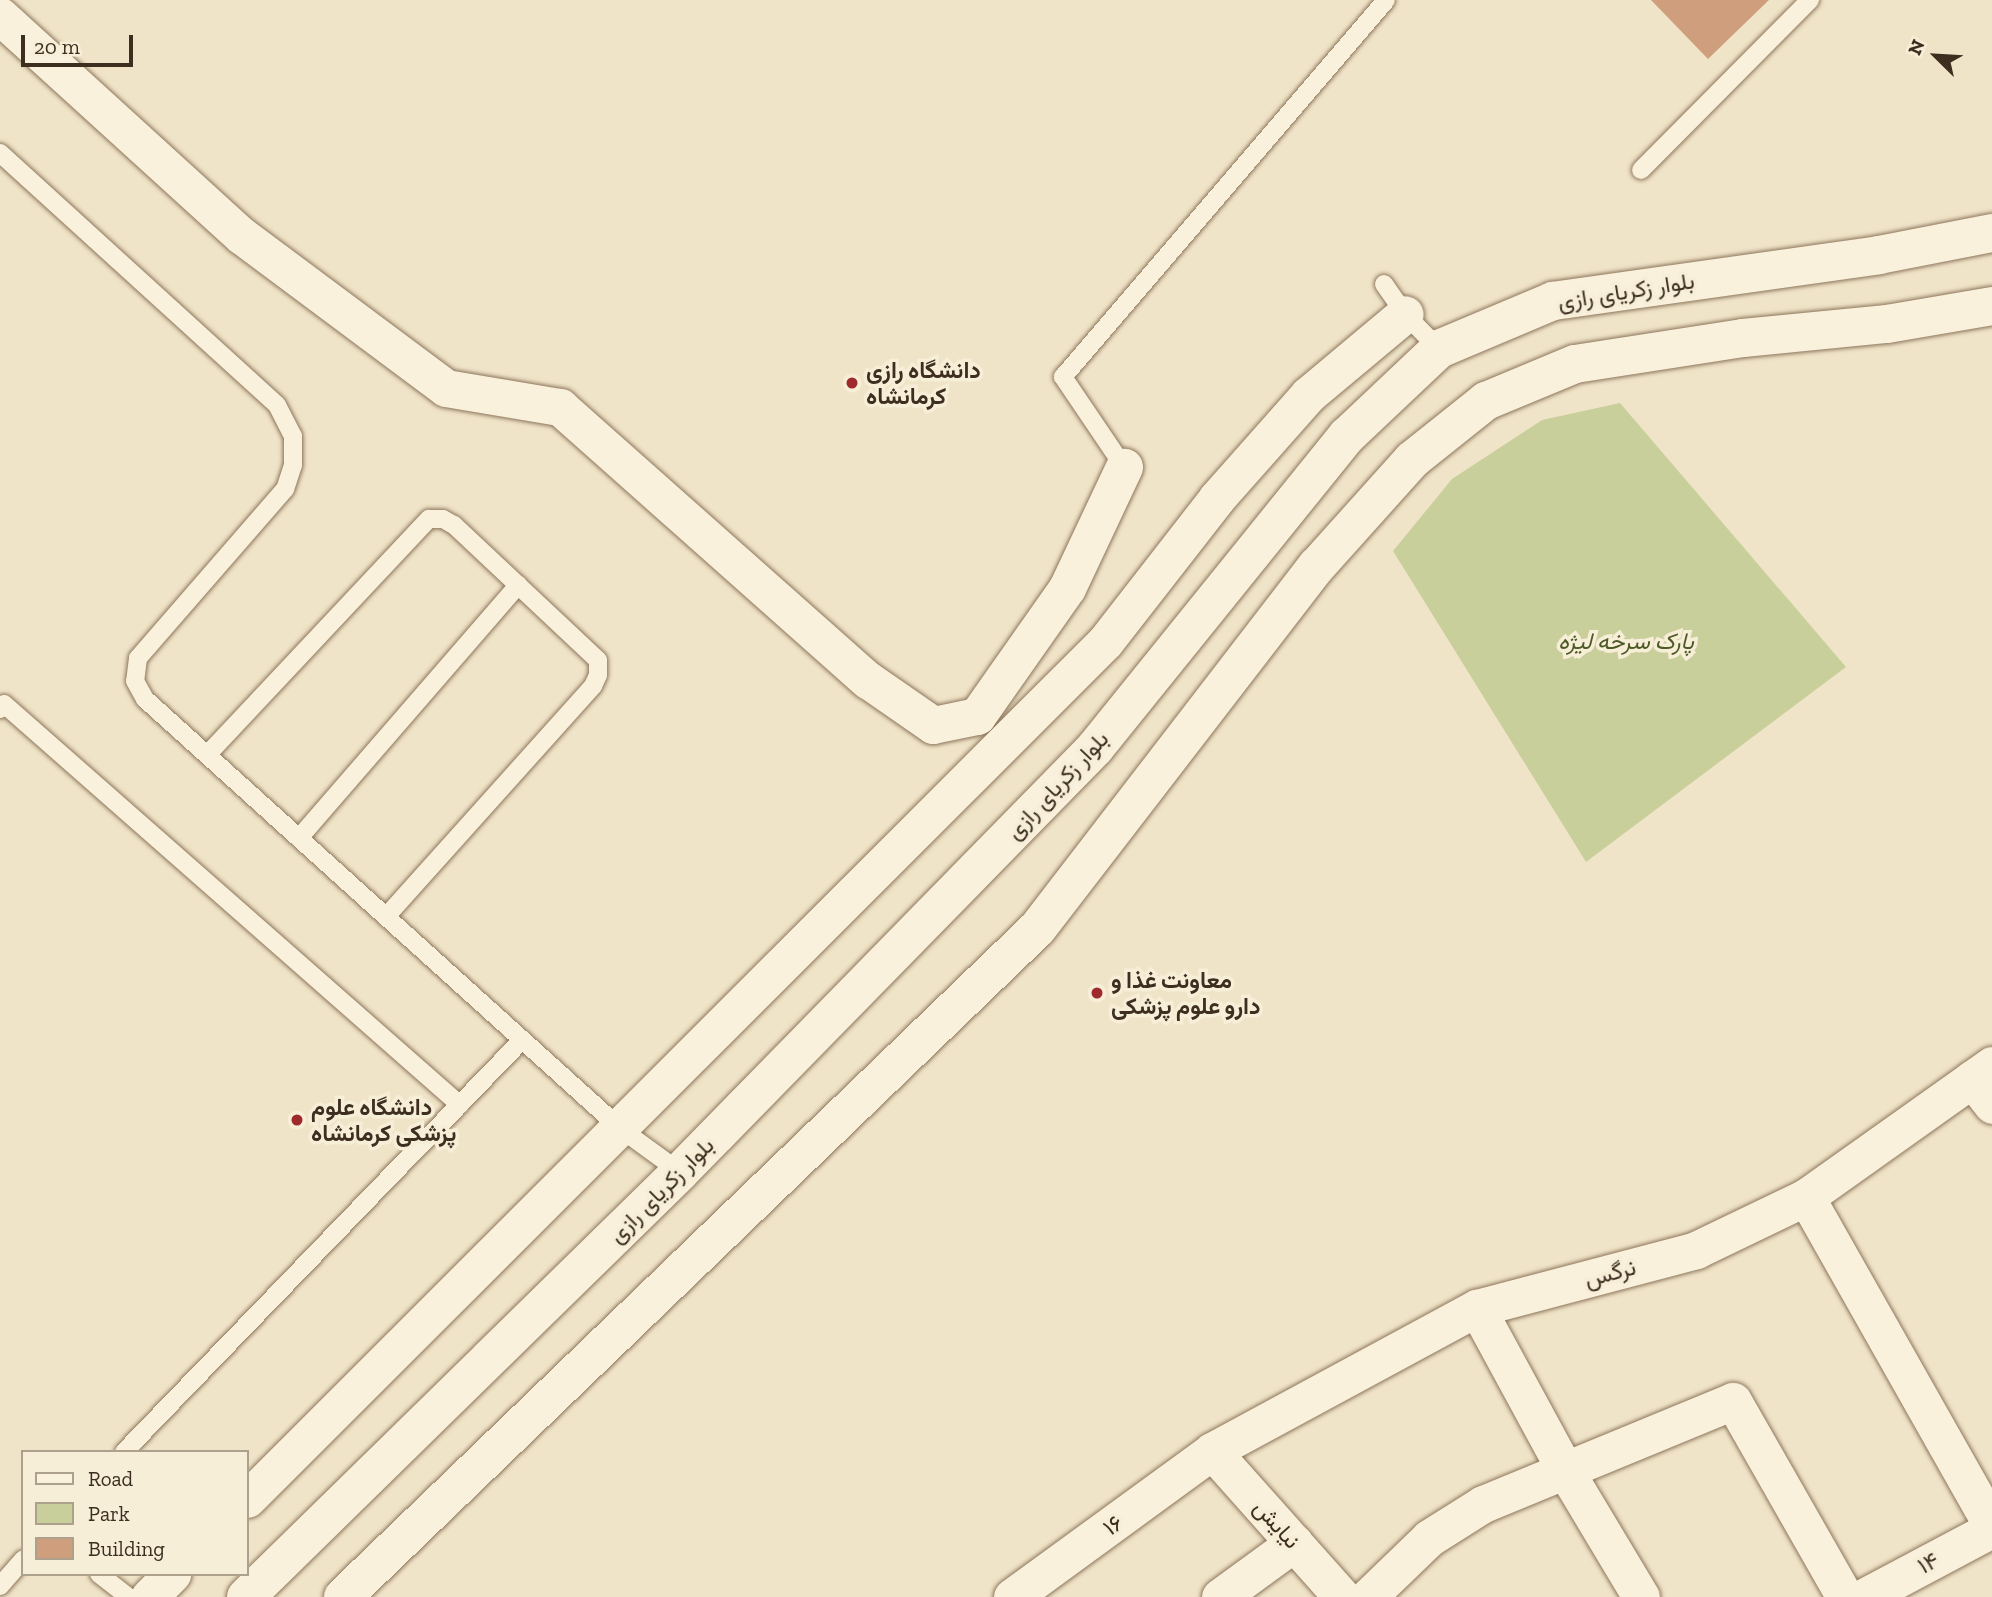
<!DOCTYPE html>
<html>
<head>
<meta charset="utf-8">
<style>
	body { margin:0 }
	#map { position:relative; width:1992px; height:1597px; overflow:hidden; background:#f0e4c8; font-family:"Zilla Slab",Vazirmatn,serif }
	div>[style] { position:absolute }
	.green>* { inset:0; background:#c9cf9b }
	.building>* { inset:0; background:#cf9f7d }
	.roads { filter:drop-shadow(0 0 2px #8d765c) drop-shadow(0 0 2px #8d765c) }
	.lane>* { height:18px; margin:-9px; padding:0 9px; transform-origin:9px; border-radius:9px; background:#faf1dc }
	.street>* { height:37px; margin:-18.5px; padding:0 18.5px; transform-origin:18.5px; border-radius:18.5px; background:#faf1dc }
	.secondary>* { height:38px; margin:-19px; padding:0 19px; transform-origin:19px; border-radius:19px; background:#faf1dc }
	.dots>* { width:19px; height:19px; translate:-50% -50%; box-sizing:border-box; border:4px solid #f7eed8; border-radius:50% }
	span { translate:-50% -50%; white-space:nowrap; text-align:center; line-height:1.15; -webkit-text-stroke:7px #f7eed8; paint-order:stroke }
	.street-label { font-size:23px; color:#3d2e20 }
	.poi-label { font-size:23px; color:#3d2e20; font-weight:700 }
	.left { translate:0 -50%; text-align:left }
	.park-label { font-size:23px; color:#4d5a26; font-style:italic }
	.legend { position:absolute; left:21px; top:1450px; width:228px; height:126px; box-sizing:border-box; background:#f7eed8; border:2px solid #ada18e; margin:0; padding:9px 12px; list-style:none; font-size:21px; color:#3d2e20 }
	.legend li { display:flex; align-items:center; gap:14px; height:35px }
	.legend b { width:35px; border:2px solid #ada18e }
	.north { position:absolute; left:1901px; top:21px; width:70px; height:70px; -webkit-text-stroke:5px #f7eed8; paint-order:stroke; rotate:294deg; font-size:19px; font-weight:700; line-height:28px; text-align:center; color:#3d2e20 }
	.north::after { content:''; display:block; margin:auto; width:24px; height:32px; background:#3d2e20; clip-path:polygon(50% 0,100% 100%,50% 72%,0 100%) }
	.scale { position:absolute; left:21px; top:35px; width:112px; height:32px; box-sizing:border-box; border:4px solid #3d2e20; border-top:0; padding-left:9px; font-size:21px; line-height:24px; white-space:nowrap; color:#3d2e20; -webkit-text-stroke:5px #f7eed8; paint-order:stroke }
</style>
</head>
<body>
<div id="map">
	<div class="green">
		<i style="clip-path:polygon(1620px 403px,1846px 667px,1586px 862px,1393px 551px,1452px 479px,1542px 420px)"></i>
	</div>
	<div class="building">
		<i style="clip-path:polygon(1651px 0,1769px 0,1708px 59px)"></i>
	</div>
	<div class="roads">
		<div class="lane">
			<i style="left:0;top:153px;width:374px;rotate:42.3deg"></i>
			<i style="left:277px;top:405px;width:35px;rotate:63deg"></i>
			<i style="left:293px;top:436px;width:29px;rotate:90deg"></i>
			<i style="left:293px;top:465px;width:25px;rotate:108deg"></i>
			<i style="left:285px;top:489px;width:224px;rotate:131deg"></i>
			<i style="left:138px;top:658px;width:23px;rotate:97deg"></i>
			<i style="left:135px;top:681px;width:21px;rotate:61deg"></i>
			<i style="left:145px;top:699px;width:641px;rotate:42.09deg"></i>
			<i style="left:621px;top:1129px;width:73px;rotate:36.1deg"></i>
			<i style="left:1641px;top:170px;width:240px;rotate:-45.2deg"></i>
			<i style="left:1384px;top:284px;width:37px;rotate:55deg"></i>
			<i style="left:1405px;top:314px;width:49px;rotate:45.8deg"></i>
			<i style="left:1124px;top:467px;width:109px;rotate:-124.1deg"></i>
			<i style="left:1063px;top:377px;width:496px;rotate:-49.4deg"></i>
			<i style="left:0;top:709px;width:6px;rotate:-51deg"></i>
			<i style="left:4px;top:704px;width:607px;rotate:41.33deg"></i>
			<i style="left:207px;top:755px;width:324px;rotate:-46.8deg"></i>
			<i style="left:429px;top:519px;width:14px"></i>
			<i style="left:443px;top:519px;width:13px;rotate:29deg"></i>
			<i style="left:454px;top:525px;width:197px;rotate:43.2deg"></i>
			<i style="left:598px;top:660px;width:15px;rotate:90deg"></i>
			<i style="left:598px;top:675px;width:12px;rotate:114deg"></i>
			<i style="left:593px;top:686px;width:310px;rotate:131.9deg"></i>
			<i style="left:299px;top:838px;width:335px;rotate:-49.1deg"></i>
			<i style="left:124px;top:1452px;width:573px;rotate:-45.99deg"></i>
			<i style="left:99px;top:1574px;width:37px;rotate:38deg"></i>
			<i style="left:0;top:1586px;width:35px;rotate:-49deg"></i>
		</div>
		<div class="street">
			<i style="left:0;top:16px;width:327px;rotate:42.3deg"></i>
			<i style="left:242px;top:236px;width:254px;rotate:36.7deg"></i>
			<i style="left:446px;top:388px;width:116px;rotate:9.5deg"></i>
			<i style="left:560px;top:407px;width:412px;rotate:41.6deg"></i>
			<i style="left:868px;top:680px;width:79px;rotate:34.7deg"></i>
			<i style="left:933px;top:725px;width:45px;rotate:-11.6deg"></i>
			<i style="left:977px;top:716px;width:156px;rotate:-54.9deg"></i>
			<i style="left:1067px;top:588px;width:134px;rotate:-64.8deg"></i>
			<i style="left:1972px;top:1079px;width:33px;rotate:52deg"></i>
			<i style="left:1806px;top:1197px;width:378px;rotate:60.5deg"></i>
			<i style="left:1477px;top:1308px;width:184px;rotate:61.5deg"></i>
			<i style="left:1565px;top:1470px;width:148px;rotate:59.1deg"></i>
			<i style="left:1212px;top:1451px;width:195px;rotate:48.3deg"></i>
			<i style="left:247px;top:1499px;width:1213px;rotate:-44.97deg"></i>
			<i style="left:1105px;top:642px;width:182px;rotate:-52.1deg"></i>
			<i style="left:1217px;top:498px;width:137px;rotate:-48.5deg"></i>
			<i style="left:1308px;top:395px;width:126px;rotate:-39.9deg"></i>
			<i style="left:149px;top:1597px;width:33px;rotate:-45deg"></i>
			<i style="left:1012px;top:1597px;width:248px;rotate:-36.1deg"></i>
			<i style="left:1212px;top:1451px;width:301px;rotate:-28.4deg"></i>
			<i style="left:1477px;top:1308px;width:227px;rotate:-14.8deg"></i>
			<i style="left:1696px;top:1250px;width:122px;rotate:-25.7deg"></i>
			<i style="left:1806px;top:1197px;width:228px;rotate:-35.4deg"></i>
			<i style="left:1220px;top:1597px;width:92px;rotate:-36.1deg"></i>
			<i style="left:1368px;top:1597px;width:85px;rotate:-44deg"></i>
			<i style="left:1429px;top:1538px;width:64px;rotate:-32.2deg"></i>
			<i style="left:1483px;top:1504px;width:270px;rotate:-22.4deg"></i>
			<i style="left:1733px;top:1401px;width:226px;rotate:60.3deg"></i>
			<i style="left:1864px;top:1597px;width:145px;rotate:-28deg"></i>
		</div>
		<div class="secondary">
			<i style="left:246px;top:1597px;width:607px;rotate:-44.4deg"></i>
			<i style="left:680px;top:1172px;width:593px;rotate:-45.61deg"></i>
			<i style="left:1095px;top:748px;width:401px;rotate:-51.1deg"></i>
			<i style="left:1347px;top:436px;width:127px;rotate:-43.4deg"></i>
			<i style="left:1439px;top:349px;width:124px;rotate:-22.8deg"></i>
			<i style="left:1553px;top:301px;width:329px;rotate:-8deg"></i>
			<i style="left:1879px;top:255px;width:115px;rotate:-11deg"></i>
			<i style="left:343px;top:1597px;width:963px;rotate:-43.91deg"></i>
			<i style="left:1037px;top:929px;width:458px;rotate:-52.4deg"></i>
			<i style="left:1317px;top:566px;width:142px;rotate:-48.1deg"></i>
			<i style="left:1412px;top:460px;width:95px;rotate:-38.6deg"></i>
			<i style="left:1486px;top:401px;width:96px;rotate:-22.6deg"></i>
			<i style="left:1575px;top:364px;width:170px;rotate:-8.8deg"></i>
			<i style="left:1743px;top:338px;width:145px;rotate:-5.6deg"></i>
			<i style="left:1887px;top:324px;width:107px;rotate:-9.7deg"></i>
		</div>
	</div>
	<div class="dots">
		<i style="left:852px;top:383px;background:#9e2a2b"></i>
		<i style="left:1097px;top:993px;background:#9e2a2b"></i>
		<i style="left:297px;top:1120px;background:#9e2a2b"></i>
	</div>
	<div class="street-label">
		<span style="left:1626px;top:291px;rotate:-9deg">بلوار زکریای رازی</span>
		<span style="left:1057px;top:785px;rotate:-47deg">بلوار زکریای رازی</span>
		<span style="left:661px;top:1190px;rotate:-45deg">بلوار زکریای رازی</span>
		<span style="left:1610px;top:1273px;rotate:-15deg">نرگس</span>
		<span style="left:1277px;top:1524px;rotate:48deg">نیایش</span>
		<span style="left:1113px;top:1525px;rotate:-36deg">۱۶</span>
		<span style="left:1928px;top:1563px;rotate:-28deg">۱۴</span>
	</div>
	<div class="poi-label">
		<span class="left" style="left:866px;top:383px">دانشگاه رازی<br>کرمانشاه</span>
		<span class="left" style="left:1111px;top:993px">معاونت غذا و<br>دارو علوم پزشکی</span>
		<span class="left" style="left:311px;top:1120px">دانشگاه علوم<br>پزشکی کرمانشاه</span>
	</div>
	<div class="park-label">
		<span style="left:1626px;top:641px">پارک سرخه لیژه</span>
	</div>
	<ul class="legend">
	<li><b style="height:9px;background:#faf1dc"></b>Road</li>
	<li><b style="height:19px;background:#c9cf9b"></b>Park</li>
	<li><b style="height:19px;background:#cf9f7d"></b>Building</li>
	</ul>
	<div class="north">N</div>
	<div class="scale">20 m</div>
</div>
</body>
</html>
